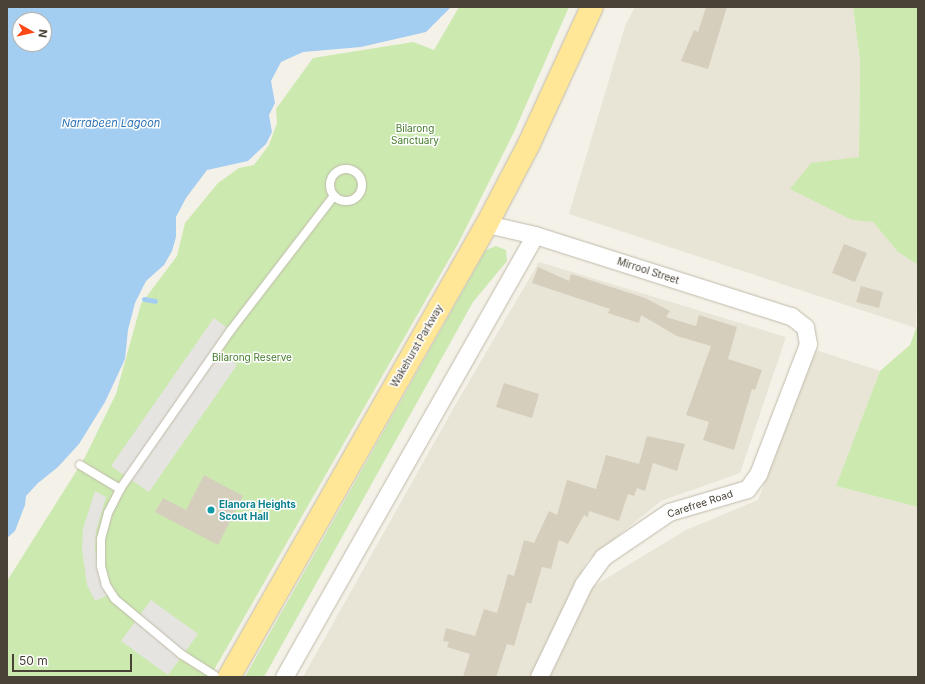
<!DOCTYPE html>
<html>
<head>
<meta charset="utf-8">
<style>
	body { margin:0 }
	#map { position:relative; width:925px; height:684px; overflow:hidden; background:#f4f1e8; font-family:Inter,sans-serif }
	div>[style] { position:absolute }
	.residential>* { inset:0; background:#e8e4d6 }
	.green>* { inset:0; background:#cce9b0 }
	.parking>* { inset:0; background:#e6e4e0 }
	.water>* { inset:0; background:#a4cdf2 }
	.stream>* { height:5px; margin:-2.5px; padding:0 2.5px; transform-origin:2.5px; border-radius:2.5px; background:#a4cdf2 }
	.building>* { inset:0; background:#d6cebd }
	.roads { filter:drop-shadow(0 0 1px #c0baaa) drop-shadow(0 0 1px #c0baaa) }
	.lane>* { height:8px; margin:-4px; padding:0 4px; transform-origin:4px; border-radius:4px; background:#fff }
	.lane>.ring { margin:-4px; padding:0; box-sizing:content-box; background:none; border:8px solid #fff; border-radius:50% }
	.street>* { height:17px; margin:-8.5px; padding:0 8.5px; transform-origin:8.5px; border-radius:8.5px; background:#fff }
	.primary>* { height:22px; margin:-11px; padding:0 11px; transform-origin:11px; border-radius:11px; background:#ffe797 }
	.dots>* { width:11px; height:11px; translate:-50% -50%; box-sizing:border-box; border:2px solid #fff; border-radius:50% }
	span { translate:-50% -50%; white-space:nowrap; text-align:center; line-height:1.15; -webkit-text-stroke:3px #fff; paint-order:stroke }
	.park-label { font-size:10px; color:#437b28 }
	.street-label { font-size:10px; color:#484237 }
	.culture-label { font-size:10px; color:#0d838f; font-weight:700 }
	.left { translate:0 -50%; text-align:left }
	.water-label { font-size:11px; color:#2d74b6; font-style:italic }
	.frame { position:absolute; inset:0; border:8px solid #484237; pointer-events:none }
	.north { position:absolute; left:12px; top:12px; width:40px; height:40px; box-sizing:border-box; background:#fff; border:1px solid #b6b3af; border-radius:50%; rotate:98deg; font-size:11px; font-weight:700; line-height:16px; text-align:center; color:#484237 }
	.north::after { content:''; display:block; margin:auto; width:14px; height:18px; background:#fd4716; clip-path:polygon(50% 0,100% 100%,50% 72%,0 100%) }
	.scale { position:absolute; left:12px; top:654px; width:120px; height:18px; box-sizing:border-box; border:2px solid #484237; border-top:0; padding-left:5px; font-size:12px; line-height:14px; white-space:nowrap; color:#484237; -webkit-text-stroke:3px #fff; paint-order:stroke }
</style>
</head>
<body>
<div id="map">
	<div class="residential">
		<i style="clip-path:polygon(635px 7px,853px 7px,860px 60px,859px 158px,812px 163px,852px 220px,873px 222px,898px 252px,918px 265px,916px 328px,569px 214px,625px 26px)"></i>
		<i style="clip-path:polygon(539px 262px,786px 337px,740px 473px,661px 501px,587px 561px,530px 677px,303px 677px,453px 409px)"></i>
		<i style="clip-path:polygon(816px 350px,880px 371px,836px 486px,918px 507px,918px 677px,550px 677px,592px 587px,686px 530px,758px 500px)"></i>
	</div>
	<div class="green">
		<i style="clip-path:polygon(459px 7px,569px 7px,515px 130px,459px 242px,210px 677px,7px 677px,7px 581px,84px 459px,116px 394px,141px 304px,177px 256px,185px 223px,218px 183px,239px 168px,254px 165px,269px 145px,277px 123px,276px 109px,313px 58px,413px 42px,434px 50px)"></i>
		<i style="clip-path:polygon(853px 7px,918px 7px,918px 265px,898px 252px,873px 222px,852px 220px,790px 189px,811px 163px,859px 157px,860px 60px)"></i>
		<i style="clip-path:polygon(496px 246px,506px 250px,507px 261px,473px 302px,264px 677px,245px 677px,486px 250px)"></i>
		<i style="clip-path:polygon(918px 323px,918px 507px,836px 486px,880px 371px,910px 345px)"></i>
	</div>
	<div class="parking">
		<i style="clip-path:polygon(214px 318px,227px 328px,213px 348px,237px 365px,149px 492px,111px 466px)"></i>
		<i style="clip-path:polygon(95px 491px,106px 497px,96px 531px,95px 549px,100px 578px,108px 595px,95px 601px,87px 585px,82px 549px,83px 529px)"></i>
		<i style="clip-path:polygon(151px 600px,198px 634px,168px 675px,121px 641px)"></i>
	</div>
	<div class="water">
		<i style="clip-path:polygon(evenodd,7px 7px,451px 7px,426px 32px,361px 47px,303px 52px,281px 62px,271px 81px,275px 103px,269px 115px,272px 132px,266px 144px,248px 161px,207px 170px,186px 198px,176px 217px,176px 237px,172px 251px,164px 265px,146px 281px,135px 303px,128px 330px,125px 359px,105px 402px,79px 444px,58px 467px,38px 483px,26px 496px,25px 505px,15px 531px,7px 538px,7px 7px,20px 20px,44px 20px,44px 44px,20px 44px,20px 20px)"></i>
	</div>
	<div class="stream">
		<i style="left:144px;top:299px;width:11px;rotate:10deg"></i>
	</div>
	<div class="building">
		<i style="clip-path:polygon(706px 7px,727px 7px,708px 69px,681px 61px,694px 30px,698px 32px)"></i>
		<i style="clip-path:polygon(844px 244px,867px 253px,855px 282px,832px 273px)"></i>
		<i style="clip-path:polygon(538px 267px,569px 281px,571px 274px,645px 298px,670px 311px,666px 317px,696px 326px,699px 315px,737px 327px,728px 359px,762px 370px,755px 390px,752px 389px,734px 450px,703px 440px,709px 422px,686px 415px,711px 346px,677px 336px,641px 315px,639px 323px,608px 313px,610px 309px,532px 283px)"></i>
		<i style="clip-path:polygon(861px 286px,883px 292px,879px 308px,856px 302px)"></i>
		<i style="clip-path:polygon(504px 383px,539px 394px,532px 418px,496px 407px)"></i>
		<i style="clip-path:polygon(647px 436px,685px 444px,677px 471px,653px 463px,645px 491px,637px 488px,634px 496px,628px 494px,619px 521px,589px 511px,588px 517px,584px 515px,568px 544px,559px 540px,551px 569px,542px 567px,531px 604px,527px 602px,514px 646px,507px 644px,496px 677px,463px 677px,470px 654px,447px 647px,449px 642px,443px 641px,446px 628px,475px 636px,484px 609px,497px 613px,508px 574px,514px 576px,524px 540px,534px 543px,549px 511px,557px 515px,567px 480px,596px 489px,606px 455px,639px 464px)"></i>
		<i style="clip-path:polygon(204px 475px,243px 496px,218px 545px,155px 512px,163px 498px,186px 510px)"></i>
	</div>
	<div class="roads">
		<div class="lane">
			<i class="ring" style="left:330px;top:169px;width:24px;height:24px"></i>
			<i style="left:80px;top:465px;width:47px;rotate:31deg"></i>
			<i style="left:217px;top:677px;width:43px;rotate:-147.4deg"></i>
			<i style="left:181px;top:654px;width:86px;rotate:-140.2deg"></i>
			<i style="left:115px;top:599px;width:17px;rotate:-123deg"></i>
			<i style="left:106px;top:585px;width:20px;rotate:-105deg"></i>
			<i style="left:101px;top:566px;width:27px;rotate:-90deg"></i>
			<i style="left:101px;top:539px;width:27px;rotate:-75deg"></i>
			<i style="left:108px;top:513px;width:27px;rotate:-63deg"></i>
			<i style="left:120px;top:489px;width:194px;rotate:-55.1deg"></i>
			<i style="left:231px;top:330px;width:169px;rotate:-52.5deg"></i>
		</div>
		<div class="street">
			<i style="left:487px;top:224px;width:49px;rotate:12.9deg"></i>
			<i style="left:535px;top:235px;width:269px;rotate:17.6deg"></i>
			<i style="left:791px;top:316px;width:18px;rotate:38deg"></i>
			<i style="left:805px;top:327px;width:17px;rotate:80deg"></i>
			<i style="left:808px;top:344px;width:139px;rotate:111deg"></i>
			<i style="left:758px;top:474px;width:19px;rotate:126deg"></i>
			<i style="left:747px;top:489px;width:81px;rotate:163.6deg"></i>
			<i style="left:669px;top:512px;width:80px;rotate:145.7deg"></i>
			<i style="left:603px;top:557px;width:34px;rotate:126deg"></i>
			<i style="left:583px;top:585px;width:102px;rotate:115.6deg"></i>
			<i style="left:284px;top:677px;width:508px;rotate:-60.41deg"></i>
		</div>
		<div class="primary">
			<i style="left:229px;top:677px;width:521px;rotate:-60.34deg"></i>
			<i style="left:487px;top:224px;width:88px;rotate:-62.3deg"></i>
			<i style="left:528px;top:146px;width:153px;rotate:-65.3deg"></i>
		</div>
	</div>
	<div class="dots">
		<i style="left:211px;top:510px;background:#0f9aa8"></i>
	</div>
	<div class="park-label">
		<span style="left:415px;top:134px">Bilarong<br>Sanctuary</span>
		<span style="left:252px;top:358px">Bilarong Reserve</span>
	</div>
	<div class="street-label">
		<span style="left:648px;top:271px;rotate:18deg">Mirrool Street</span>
		<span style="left:417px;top:346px;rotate:-60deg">Wakehurst Parkway</span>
		<span style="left:700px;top:504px;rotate:-18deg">Carefree Road</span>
	</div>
	<div class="culture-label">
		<span class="left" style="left:219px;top:510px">Elanora Heights<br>Scout Hall</span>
	</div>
	<div class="water-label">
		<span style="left:111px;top:123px">Narrabeen Lagoon</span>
	</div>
	<div class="frame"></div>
	<div class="north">N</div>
	<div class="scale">50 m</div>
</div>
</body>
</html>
